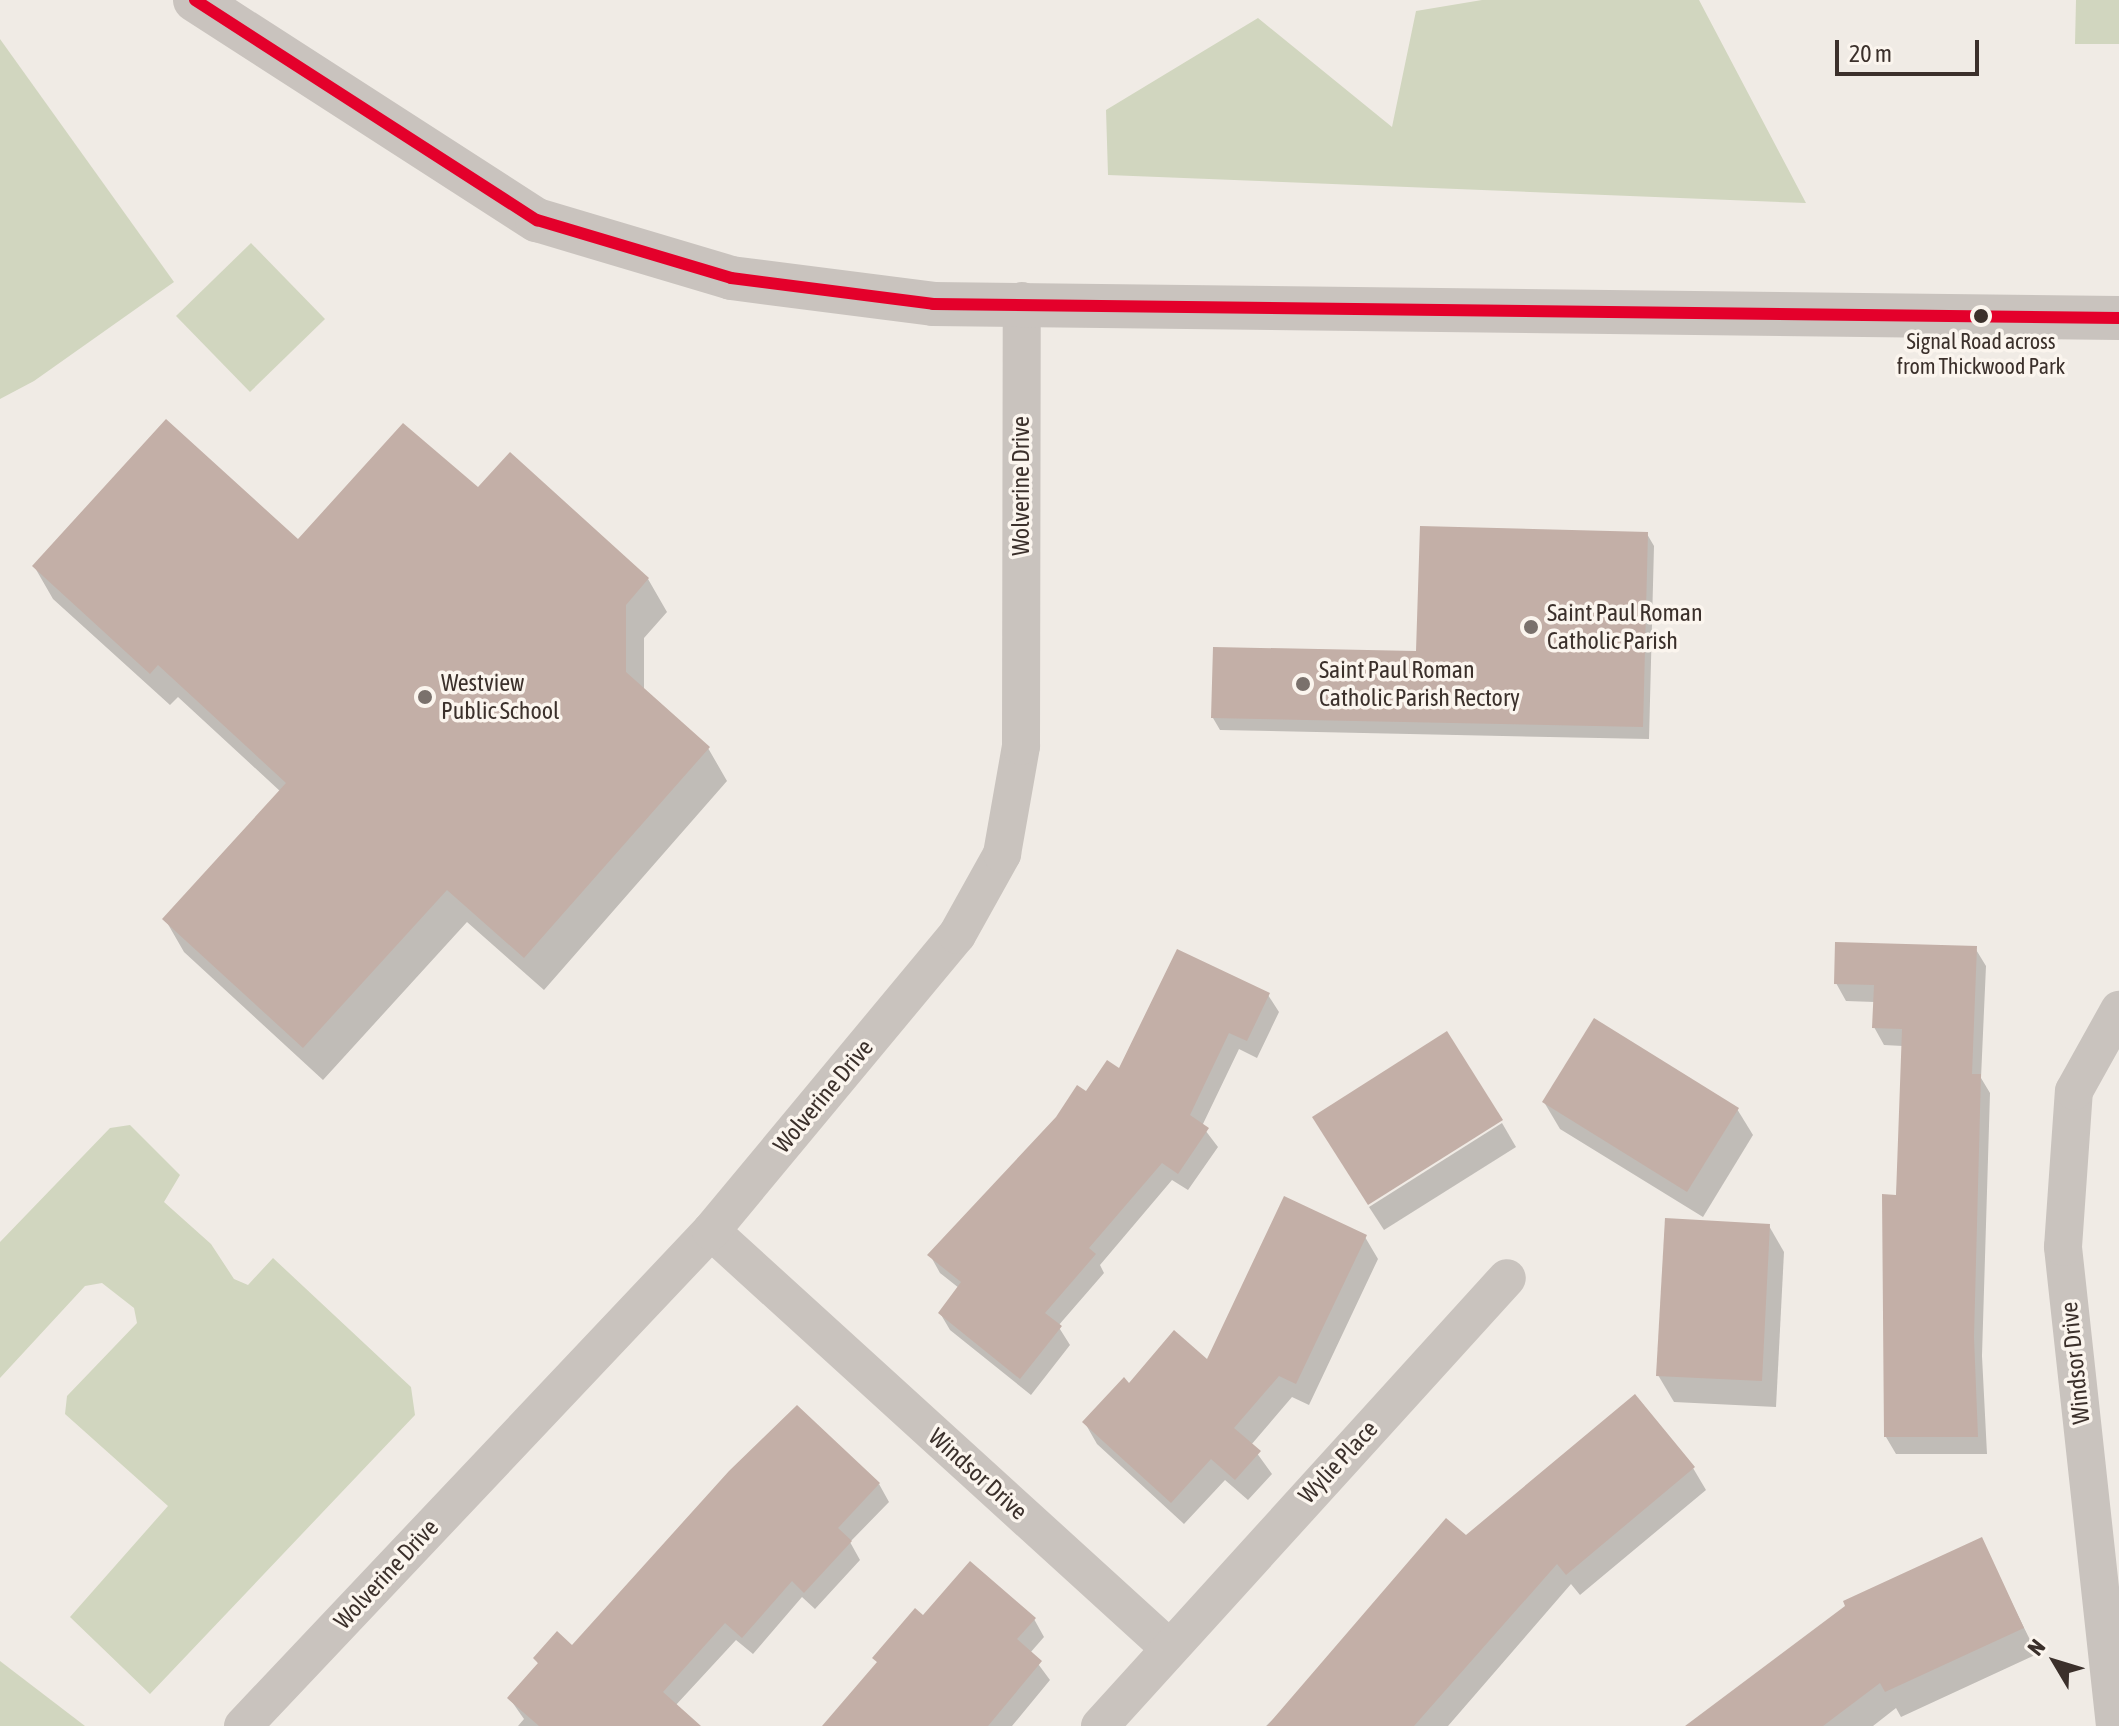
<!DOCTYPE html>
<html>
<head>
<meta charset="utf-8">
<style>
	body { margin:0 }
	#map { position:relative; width:2119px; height:1726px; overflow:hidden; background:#f0ebe5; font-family:"Asap Condensed",sans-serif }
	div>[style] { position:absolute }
	.green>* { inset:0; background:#d1d6bf }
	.shadow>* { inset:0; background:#0003 }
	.building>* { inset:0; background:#c3afa7 }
	.minor>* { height:38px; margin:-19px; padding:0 19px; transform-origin:19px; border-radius:19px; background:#c9c3be }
	.tertiary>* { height:44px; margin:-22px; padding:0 22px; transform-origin:22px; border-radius:22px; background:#c9c3be }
	.bus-1>* { height:12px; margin:-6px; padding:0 6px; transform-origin:6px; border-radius:6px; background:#e4002b }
	.dots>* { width:22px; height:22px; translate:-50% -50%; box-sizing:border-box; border:4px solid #fbf5ee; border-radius:50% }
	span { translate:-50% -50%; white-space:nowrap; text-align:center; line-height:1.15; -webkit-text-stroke:7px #fbf5ee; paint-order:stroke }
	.bus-label { font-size:22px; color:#3b302b }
	.street-label { font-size:24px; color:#3b302b }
	.poi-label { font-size:24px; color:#3b302b }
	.left { translate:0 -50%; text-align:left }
	.north { position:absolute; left:2015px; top:1622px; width:80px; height:80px; -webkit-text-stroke:6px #fbf5ee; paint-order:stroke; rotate:308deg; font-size:22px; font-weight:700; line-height:32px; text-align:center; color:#3b302b }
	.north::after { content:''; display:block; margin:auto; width:28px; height:36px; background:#3b302b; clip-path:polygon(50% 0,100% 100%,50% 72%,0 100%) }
	.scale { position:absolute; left:1835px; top:40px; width:144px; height:36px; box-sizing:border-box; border:4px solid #3b302b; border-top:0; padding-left:10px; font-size:24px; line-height:28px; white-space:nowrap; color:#3b302b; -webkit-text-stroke:6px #fbf5ee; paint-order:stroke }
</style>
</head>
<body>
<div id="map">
	<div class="green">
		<i style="clip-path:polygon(1482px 0,1699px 0,1806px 203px,1108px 175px,1106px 110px,1258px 18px,1392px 127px,1416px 11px)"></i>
		<i style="clip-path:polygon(2076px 0,2119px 0,2119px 44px,2075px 44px)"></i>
		<i style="clip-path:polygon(0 39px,174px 282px,34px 381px,0 399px)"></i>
		<i style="clip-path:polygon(251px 243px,325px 319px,250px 392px,176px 316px)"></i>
		<i style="clip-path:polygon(130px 1125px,180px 1175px,164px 1202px,211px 1244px,234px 1279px,248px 1285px,273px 1258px,411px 1387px,415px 1415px,150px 1694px,70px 1617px,168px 1506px,65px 1414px,67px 1396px,137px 1323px,134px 1308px,102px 1283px,85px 1286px,0 1378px,0 1242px,110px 1128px)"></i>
		<i style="clip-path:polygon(0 1661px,85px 1726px,0 1726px)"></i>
	</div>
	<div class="shadow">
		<i style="clip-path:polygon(478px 490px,648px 579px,667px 612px,644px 638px,644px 691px,708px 748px,727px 781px,544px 990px,467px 922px,323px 1080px,184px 952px,165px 919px,281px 792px,178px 697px,170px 705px,53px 599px,34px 566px,298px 542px)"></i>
		<i style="clip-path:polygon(1647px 534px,1654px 546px,1649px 739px,1220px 730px,1213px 718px,1418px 653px)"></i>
		<i style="clip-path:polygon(1975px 948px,1986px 966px,1981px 1078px,1990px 1093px,1982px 1356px,1987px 1454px,1896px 1454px,1886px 1437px,1903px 1046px,1884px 1045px,1874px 1027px,1875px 1002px,1846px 1001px,1836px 983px)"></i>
		<i style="clip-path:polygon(1268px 995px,1279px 1012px,1257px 1058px,1239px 1049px,1202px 1126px,1218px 1147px,1188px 1190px,1172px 1180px,1100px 1265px,1104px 1273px,1058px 1326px,1070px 1345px,1031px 1395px,950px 1330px,940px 1313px,959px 1288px,940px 1273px,930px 1255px,1087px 1094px)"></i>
		<i style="clip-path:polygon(1544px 1102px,1737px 1109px,1753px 1135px,1703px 1217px,1560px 1129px)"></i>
		<i style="clip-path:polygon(1502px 1123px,1516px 1147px,1384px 1230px,1369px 1207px)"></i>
		<i style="clip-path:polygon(1769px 1226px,1784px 1252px,1776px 1407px,1674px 1402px,1658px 1375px)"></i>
		<i style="clip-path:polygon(1365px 1237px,1378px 1259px,1309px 1405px,1292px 1397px,1251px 1445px,1272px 1474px,1248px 1500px,1225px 1480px,1184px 1524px,1097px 1444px,1085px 1423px,1207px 1362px)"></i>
		<i style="clip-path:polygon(1693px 1468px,1706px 1490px,1580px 1595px,1571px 1584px,1448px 1726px,1266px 1726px,1466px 1538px)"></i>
		<i style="clip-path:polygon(879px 1484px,889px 1502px,850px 1542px,860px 1560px,815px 1609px,802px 1597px,753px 1654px,736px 1640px,675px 1706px,689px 1726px,518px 1726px,524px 1719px,510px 1699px,539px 1665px,535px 1658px,573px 1648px)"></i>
		<i style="clip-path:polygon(1981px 1540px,2037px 1654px,1901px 1717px,1896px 1708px,1873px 1726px,1688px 1726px)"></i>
		<i style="clip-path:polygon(923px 1617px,1034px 1619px,1044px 1637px,1030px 1653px,1050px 1680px,1012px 1726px,823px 1726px,878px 1664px,875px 1658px)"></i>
	</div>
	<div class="building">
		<i style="clip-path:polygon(166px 419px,298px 539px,403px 423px,478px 487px,510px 452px,649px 578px,626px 605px,626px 672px,710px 747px,524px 958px,447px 890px,303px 1048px,162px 919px,286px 783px,158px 665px,150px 674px,32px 566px)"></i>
		<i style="clip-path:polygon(1420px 526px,1648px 532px,1643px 727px,1211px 718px,1213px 647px,1416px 651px)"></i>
		<i style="clip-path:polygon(1835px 942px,1977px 946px,1972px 1074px,1981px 1074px,1974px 1337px,1978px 1437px,1884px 1437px,1882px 1194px,1896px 1195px,1902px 1029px,1872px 1028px,1874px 985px,1834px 984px)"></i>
		<i style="clip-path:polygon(1177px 949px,1270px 993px,1247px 1041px,1229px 1033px,1190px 1115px,1209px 1128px,1178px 1174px,1162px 1163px,1089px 1248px,1096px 1254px,1045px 1313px,1062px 1326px,1020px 1379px,938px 1313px,961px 1282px,927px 1255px,1056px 1117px,1077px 1085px,1086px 1091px,1107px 1060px,1119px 1068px)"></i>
		<i style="clip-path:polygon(1594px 1018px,1739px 1108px,1687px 1192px,1542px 1102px)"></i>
		<i style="clip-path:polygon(1447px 1031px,1503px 1120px,1368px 1205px,1312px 1117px)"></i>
		<i style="clip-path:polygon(1284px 1196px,1367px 1235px,1296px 1384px,1279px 1376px,1234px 1428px,1261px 1451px,1235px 1480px,1211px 1459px,1171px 1503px,1082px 1422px,1124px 1377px,1129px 1383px,1174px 1330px,1207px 1359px)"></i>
		<i style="clip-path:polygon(1665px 1218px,1770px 1224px,1762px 1381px,1656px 1376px)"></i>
		<i style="clip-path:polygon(1635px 1394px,1695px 1467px,1566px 1575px,1557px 1564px,1414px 1726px,1267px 1726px,1446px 1518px,1466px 1535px)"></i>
		<i style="clip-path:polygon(797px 1405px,880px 1483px,838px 1528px,852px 1541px,804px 1593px,792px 1581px,742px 1638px,725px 1623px,663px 1692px,701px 1726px,539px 1726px,507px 1698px,538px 1663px,533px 1658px,557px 1631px,572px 1645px,729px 1471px)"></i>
		<i style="clip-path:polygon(1982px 1537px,2024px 1628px,1885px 1692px,1880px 1683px,1823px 1726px,1685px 1726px,1845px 1606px,1843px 1601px)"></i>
		<i style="clip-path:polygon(970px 1561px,1036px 1618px,1017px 1639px,1042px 1661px,988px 1726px,822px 1726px,877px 1662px,872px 1658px,915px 1608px,923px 1615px)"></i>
	</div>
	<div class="minor">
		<i style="left:711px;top:1231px;width:618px;rotate:42.31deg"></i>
		<i style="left:243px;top:1726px;width:681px;rotate:-46.61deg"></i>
		<i style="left:711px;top:1231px;width:385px;rotate:-50.3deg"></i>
		<i style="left:957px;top:935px;width:93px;rotate:-60.9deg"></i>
		<i style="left:1002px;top:854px;width:110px;rotate:-80deg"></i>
		<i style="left:1021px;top:746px;width:445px;rotate:-89.9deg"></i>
		<i style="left:1100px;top:1726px;width:605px;rotate:-47.75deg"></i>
		<i style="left:2115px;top:1726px;width:482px;rotate:-96.2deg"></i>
		<i style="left:2063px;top:1247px;width:156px;rotate:-86deg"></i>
		<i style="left:2074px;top:1091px;width:93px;rotate:-60.9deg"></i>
	</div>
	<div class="tertiary">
		<i style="left:195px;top:0;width:407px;rotate:32.8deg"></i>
		<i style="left:537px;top:220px;width:202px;rotate:16.6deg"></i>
		<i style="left:731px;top:278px;width:204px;rotate:7.3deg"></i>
		<i style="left:933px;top:304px;width:1186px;rotate:0.68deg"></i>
	</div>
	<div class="bus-1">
		<i style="left:195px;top:0;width:407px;rotate:32.8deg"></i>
		<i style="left:537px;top:220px;width:202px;rotate:16.6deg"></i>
		<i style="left:731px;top:278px;width:204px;rotate:7.3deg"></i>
		<i style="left:933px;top:304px;width:1186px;rotate:0.68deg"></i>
	</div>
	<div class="dots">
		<i style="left:1981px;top:316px;background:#3b302b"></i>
		<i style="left:1531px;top:627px;background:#7a716c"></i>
		<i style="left:1303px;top:684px;background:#7a716c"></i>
		<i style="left:425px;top:697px;background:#7a716c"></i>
	</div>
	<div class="bus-label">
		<span style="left:1981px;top:354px">Signal Road across<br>from Thickwood Park</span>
	</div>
	<div class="street-label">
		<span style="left:1021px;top:486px;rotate:-90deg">Wolverine Drive</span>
		<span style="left:823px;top:1096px;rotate:-50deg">Wolverine Drive</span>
		<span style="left:2075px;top:1363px;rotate:-96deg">Windsor Drive</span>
		<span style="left:1338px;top:1462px;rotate:-47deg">Wylie Place</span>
		<span style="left:978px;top:1474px;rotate:42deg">Windsor Drive</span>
		<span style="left:386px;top:1574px;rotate:-47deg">Wolverine Drive</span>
	</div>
	<div class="poi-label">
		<span class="left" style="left:1547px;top:627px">Saint Paul Roman<br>Catholic Parish</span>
		<span class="left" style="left:1319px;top:684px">Saint Paul Roman<br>Catholic Parish Rectory</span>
		<span class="left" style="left:441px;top:697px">Westview<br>Public School</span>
	</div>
	<div class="north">N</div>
	<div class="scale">20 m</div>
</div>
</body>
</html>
